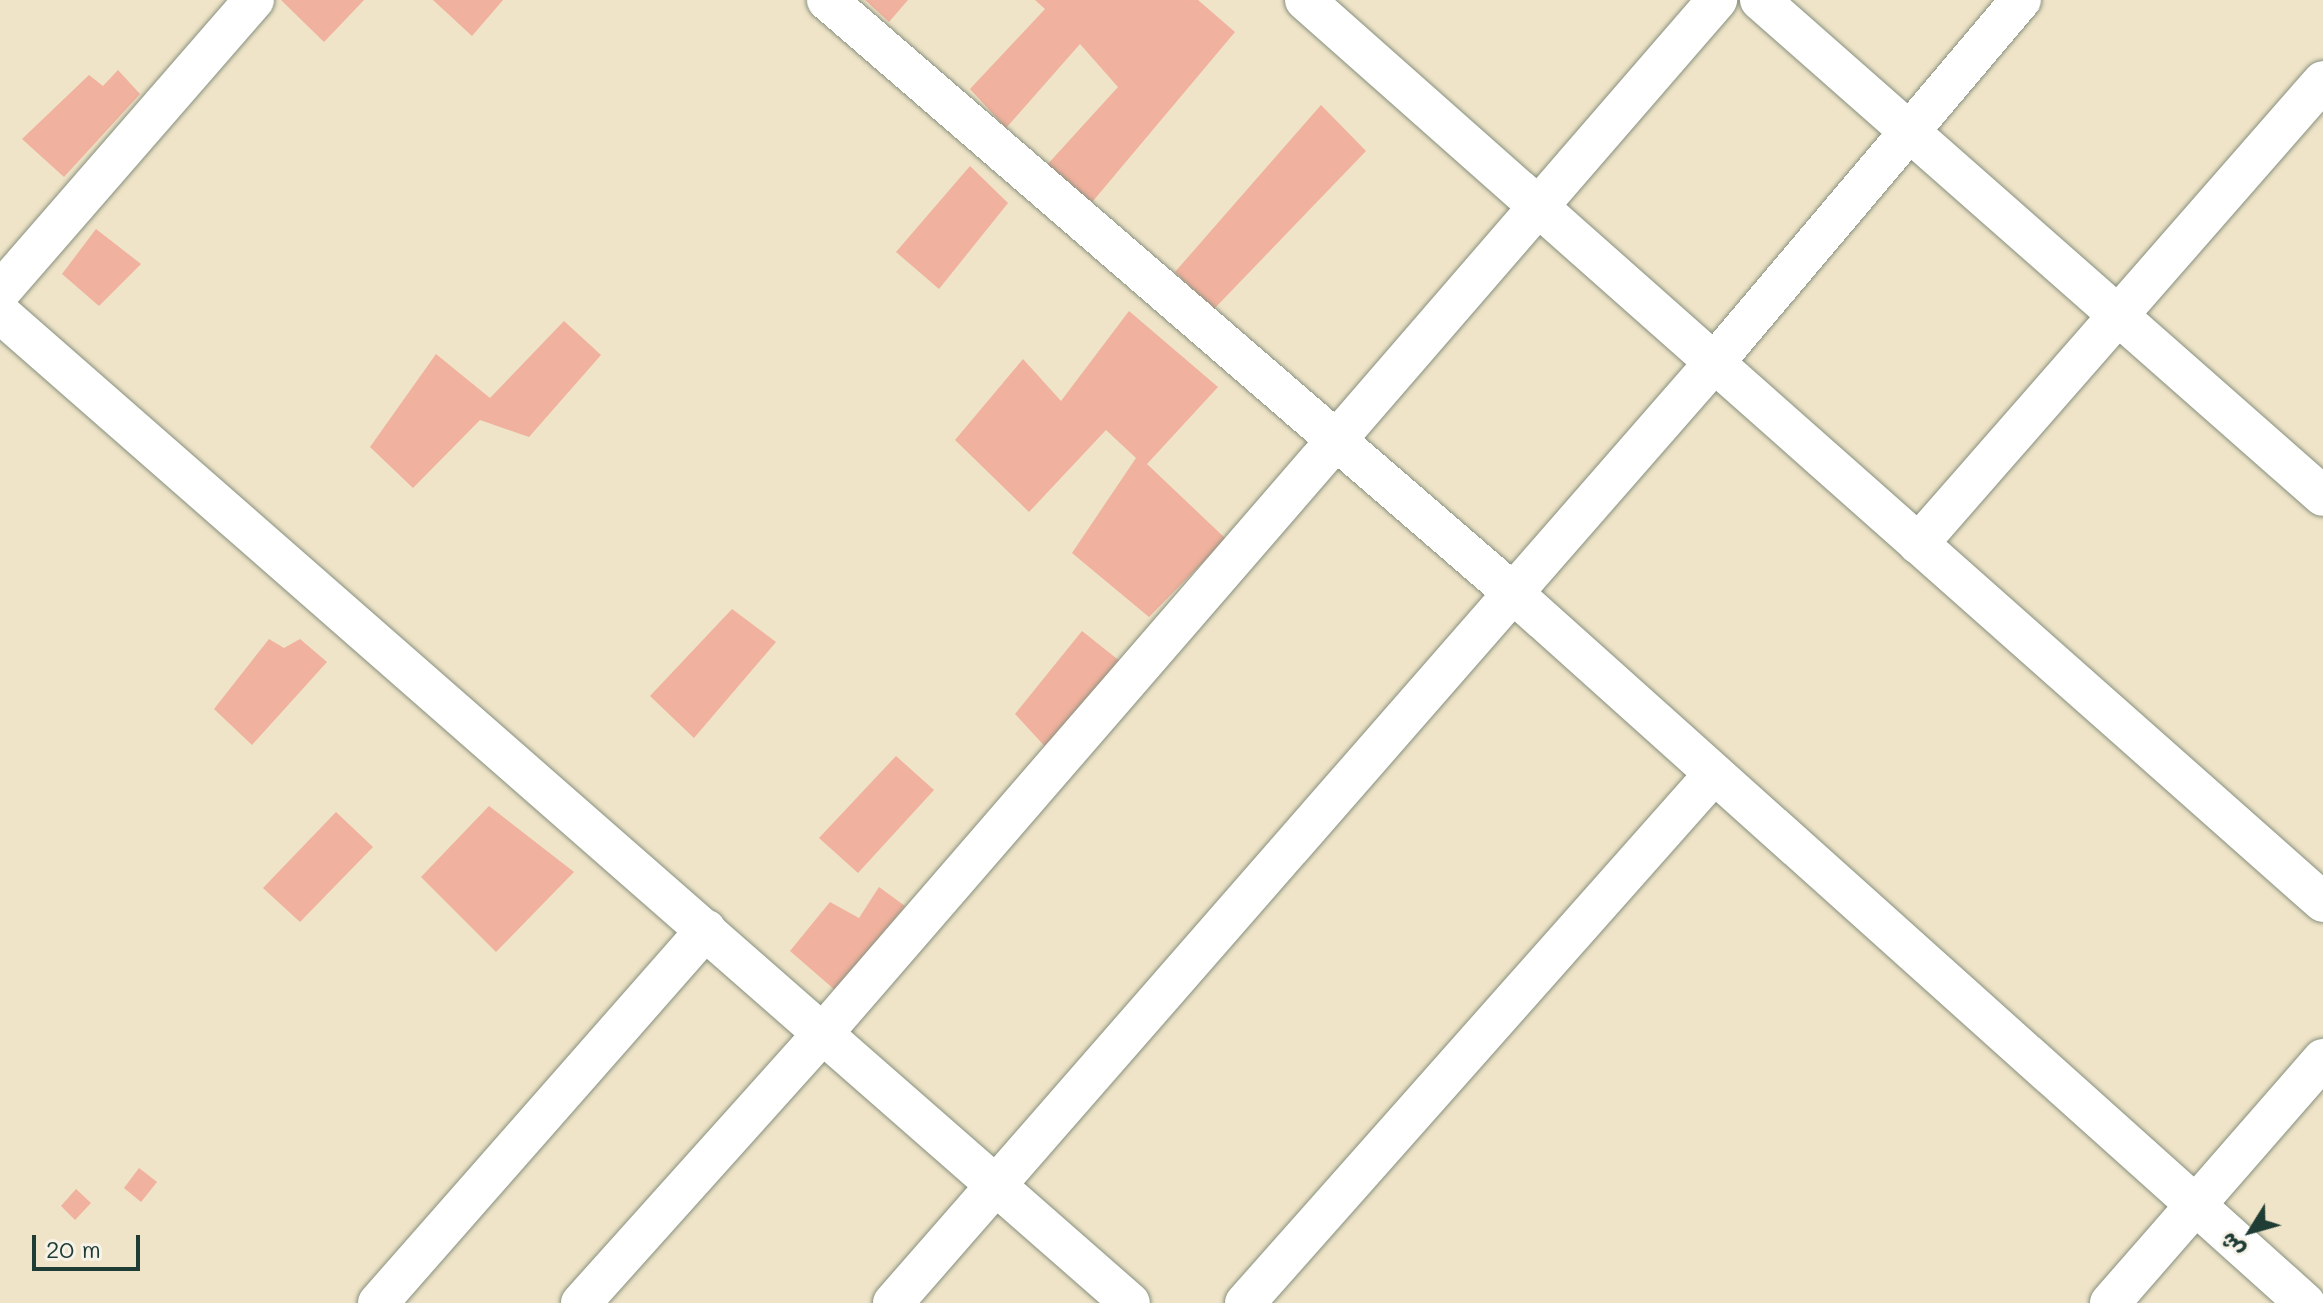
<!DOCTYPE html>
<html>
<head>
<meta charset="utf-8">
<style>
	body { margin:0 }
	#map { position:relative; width:2323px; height:1303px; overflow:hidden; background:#efe4c8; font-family:Mali,"Playpen Sans Arabic",sans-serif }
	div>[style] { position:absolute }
	.building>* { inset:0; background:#f0b19e }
	.roads { filter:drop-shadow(0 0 2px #87907e) drop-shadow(0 0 2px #87907e) }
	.street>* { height:40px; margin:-20px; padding:0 20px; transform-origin:20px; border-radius:20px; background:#fff }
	span { translate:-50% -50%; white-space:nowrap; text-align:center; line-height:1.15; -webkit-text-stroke:8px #f7f3e8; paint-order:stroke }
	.north { position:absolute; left:2211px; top:1191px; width:80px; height:80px; -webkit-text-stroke:6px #f7f3e8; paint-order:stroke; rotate:233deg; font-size:22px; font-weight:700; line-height:32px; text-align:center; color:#1f3d34 }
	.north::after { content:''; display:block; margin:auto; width:28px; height:36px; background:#1f3d34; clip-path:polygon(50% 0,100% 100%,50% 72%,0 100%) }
	.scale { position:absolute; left:32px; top:1235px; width:108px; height:36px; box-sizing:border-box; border:4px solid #1f3d34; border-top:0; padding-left:10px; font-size:24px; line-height:28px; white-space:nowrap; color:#1f3d34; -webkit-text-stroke:6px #f7f3e8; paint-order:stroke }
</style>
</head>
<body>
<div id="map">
	<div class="building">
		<i style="clip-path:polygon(281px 0,364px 0,324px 42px)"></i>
		<i style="clip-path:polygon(433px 0,503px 0,472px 36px)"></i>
		<i style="clip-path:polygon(865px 0,908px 0,889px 22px)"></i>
		<i style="clip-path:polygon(1035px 0,1198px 0,1235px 32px,1088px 207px,1046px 166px,1118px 87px,1080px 44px,1006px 128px,970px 89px,1045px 9px)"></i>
		<i style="clip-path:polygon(118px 70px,140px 94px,64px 177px,22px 139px,89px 75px,103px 86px)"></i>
		<i style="clip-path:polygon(1321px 105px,1366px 151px,1213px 310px,1175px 272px)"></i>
		<i style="clip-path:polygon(970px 166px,1008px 203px,939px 289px,896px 252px)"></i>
		<i style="clip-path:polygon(96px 229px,141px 264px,99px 306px,62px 274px)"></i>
		<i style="clip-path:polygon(1129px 311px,1218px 387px,1147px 464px,1226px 539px,1149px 617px,1072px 553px,1136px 458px,1106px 430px,1029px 512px,955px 440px,1023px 359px,1061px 401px)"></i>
		<i style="clip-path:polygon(564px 321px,601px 355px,529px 437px,480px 420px,413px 488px,370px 447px,436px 354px,490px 398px)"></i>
		<i style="clip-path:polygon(732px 609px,776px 642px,694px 738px,650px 696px)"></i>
		<i style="clip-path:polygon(1082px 631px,1121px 662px,1050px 752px,1015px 714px)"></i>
		<i style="clip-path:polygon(269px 639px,284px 648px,300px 639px,327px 662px,252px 745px,214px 709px)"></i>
		<i style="clip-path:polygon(896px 756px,934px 790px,858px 873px,819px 838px)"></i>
		<i style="clip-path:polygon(489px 806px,574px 872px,496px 952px,421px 877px)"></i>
		<i style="clip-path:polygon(336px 812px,373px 847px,300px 922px,263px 888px)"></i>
		<i style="clip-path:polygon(879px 887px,905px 906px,835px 990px,790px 951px,830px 902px,859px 918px)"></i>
		<i style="clip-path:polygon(139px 1168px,157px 1182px,141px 1202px,124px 1188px)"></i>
		<i style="clip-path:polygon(76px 1189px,91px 1203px,75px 1220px,61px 1206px)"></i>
	</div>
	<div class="roads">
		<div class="street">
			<i style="left:827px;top:0;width:907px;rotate:40.84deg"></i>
			<i style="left:1513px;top:593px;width:1064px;rotate:41.88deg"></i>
			<i style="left:1305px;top:0;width:1360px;rotate:41.54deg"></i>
			<i style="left:1760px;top:0;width:750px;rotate:41.38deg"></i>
			<i style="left:0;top:292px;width:387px;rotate:-49deg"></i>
			<i style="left:0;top:313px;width:1502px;rotate:41.22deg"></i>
			<i style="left:1918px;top:544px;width:615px;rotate:-48.82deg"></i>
			<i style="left:378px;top:1303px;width:497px;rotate:-48.7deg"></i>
			<i style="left:581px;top:1303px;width:364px;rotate:-48.1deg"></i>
			<i style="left:824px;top:1032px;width:1365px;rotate:-49.13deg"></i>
			<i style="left:893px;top:1303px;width:1247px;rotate:-48.87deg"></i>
			<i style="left:1713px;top:364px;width:477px;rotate:-49.8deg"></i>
			<i style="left:1245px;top:1303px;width:707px;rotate:-48.44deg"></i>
			<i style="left:2110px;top:1303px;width:324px;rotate:-48.9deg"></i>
		</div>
	</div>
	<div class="north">ش</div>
	<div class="scale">20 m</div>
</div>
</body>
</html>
